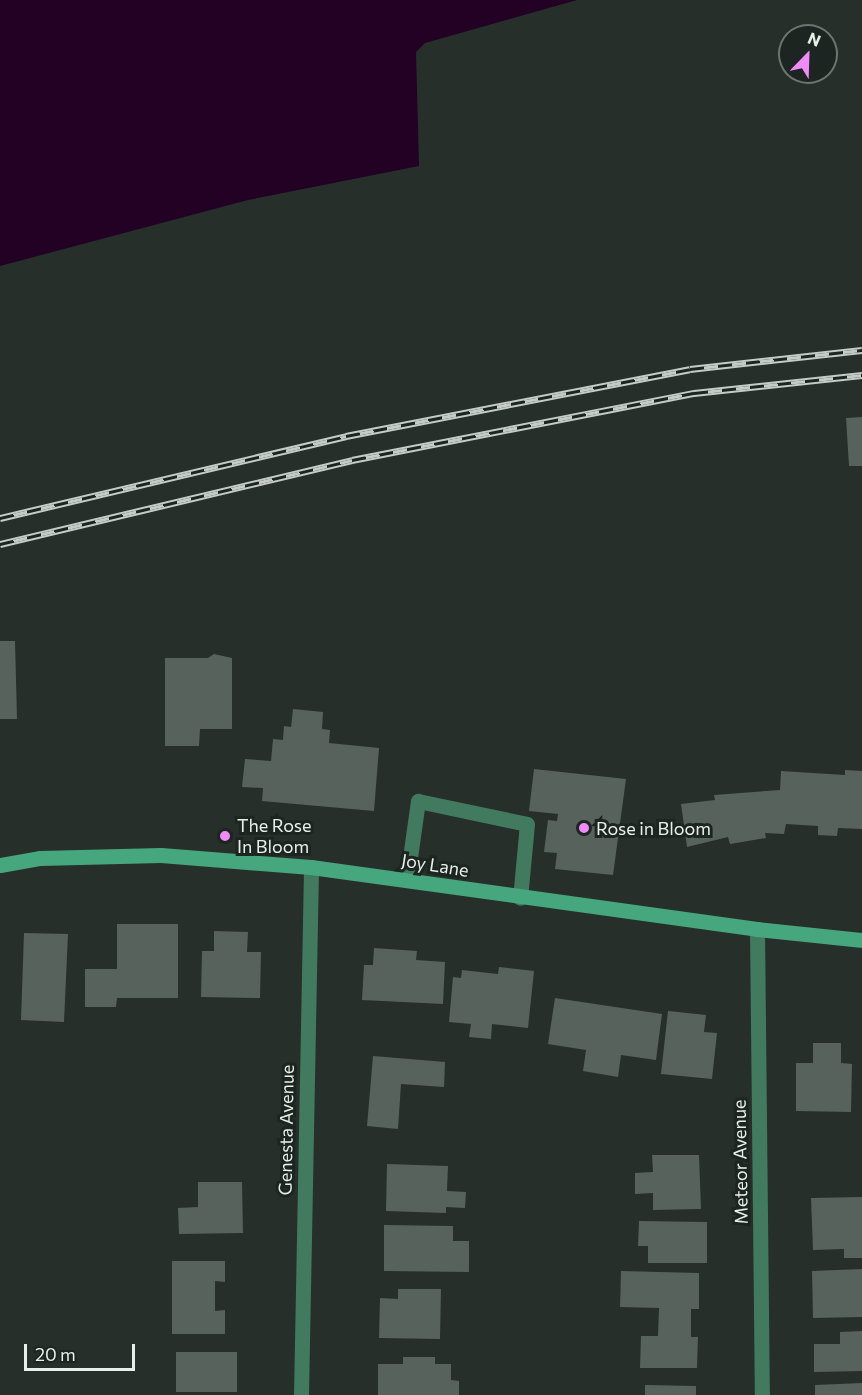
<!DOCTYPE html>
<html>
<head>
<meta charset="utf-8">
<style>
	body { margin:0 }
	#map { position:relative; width:862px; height:1395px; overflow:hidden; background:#262f2a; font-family:Commissioner,sans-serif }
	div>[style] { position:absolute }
	.water>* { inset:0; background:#220125 }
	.building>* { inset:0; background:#58625d }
	.lane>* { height:15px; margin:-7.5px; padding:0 7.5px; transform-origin:7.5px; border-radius:7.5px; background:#427a60 }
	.street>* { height:15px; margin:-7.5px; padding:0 7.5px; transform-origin:7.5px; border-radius:7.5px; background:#427a60 }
	.secondary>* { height:15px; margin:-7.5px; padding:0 7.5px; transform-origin:7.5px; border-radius:7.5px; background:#46a67d }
	.rail>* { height:7px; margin-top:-3.5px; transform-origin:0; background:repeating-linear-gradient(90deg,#1c2521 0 14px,#c5ccc7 0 28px); box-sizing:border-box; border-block:2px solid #c5ccc7 }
	.dots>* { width:16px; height:16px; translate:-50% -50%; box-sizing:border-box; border:3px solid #1c2521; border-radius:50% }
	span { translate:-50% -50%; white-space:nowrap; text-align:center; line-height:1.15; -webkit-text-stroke:6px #1c2521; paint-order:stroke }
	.poi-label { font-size:18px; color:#e8eeea }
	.left { translate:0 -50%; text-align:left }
	.street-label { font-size:18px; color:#e8eeea }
	.north { position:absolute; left:778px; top:24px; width:60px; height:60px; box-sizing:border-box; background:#1c2521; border:2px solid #6e7571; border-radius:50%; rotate:23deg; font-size:16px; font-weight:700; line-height:24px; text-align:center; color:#e8eeea }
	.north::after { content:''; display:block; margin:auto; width:21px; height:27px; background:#ef8bf6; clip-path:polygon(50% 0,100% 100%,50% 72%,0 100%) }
	.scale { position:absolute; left:24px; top:1344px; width:111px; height:27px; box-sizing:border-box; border:3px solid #e8eeea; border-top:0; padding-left:8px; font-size:18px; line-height:21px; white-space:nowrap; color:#e8eeea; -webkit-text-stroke:4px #1c2521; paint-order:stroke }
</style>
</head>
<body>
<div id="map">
	<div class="water">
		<i style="clip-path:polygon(0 0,577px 0,425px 43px,416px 52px,419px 166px,248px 200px,0 266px)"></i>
	</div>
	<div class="building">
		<i style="clip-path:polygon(862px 417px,862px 466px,849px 466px,846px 418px)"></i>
		<i style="clip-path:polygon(0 641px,15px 641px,17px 719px,0 719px)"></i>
		<i style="clip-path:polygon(214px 654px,232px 658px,232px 729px,200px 729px,199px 746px,165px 746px,165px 658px,208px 658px)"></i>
		<i style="clip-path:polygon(293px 709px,323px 712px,322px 729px,330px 730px,329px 743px,379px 748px,374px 811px,262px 801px,263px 788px,242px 787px,245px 759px,271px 761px,273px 739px,283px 740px,284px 726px,291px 727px)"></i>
		<i style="clip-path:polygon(534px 769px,626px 779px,613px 875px,555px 869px,557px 853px,544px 852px,548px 820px,557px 821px,558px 814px,529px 811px)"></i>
		<i style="clip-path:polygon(845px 770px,862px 771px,862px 829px,838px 828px,837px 836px,818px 835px,818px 826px,786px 824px,784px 834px,765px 833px,766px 838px,730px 844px,728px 837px,687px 847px,681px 804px,715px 800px,714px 795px,780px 790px,781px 771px,845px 775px)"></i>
		<i style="clip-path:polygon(117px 924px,178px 924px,178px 998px,117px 998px,116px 1007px,85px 1007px,85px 969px,117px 969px)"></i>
		<i style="clip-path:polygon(214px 931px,248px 932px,247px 952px,261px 952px,260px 998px,201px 997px,202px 951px,214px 951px)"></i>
		<i style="clip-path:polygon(24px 933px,68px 934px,64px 1022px,21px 1020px)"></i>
		<i style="clip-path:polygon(374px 948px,417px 951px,416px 960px,445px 962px,443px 1004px,362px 1000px,364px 965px,373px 965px)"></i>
		<i style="clip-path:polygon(499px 967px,534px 971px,528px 1028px,492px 1024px,491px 1039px,469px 1037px,471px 1024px,449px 1022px,453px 977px,461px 978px,462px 970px,498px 974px)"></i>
		<i style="clip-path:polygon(555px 998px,662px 1014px,656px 1060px,621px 1055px,618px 1077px,583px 1071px,586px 1050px,548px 1044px)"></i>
		<i style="clip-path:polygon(668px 1011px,706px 1015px,704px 1032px,717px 1033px,712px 1079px,661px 1074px)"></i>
		<i style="clip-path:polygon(813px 1043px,841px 1043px,841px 1063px,852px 1064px,851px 1112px,796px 1111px,796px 1063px,813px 1063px)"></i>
		<i style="clip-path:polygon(373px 1056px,445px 1062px,444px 1087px,401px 1084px,398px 1129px,367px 1126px)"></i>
		<i style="clip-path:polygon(652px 1155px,699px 1155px,701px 1209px,653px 1210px,653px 1193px,635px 1194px,635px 1173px,653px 1172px)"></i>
		<i style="clip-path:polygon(387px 1164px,448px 1166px,447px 1191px,466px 1192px,465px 1208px,446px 1207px,446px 1213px,386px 1211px)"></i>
		<i style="clip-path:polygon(198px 1182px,242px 1182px,243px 1233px,179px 1234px,178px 1208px,198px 1207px)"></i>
		<i style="clip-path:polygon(862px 1197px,862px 1258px,844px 1258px,844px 1249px,813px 1250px,811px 1198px)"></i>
		<i style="clip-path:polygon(639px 1221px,707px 1222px,707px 1263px,648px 1263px,648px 1246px,638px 1246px)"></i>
		<i style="clip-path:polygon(384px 1225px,453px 1226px,453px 1241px,469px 1241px,469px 1272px,384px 1271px)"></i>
		<i style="clip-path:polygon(172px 1261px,225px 1261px,225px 1282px,215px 1281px,215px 1311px,225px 1310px,225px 1334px,172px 1334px)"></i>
		<i style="clip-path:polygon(862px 1269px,862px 1317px,813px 1318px,812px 1271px)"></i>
		<i style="clip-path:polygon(621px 1271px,699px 1273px,699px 1309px,691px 1309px,691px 1337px,698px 1337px,697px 1368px,640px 1368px,641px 1336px,658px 1336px,659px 1308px,620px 1307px)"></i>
		<i style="clip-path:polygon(398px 1289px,441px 1289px,440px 1339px,379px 1338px,380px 1298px,398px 1299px)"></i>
		<i style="clip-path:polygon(862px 1331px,862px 1371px,814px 1372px,814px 1344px,840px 1344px,840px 1332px)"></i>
		<i style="clip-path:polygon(176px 1352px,237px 1352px,237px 1392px,176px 1392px)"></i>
		<i style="clip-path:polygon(403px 1357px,435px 1357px,435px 1364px,451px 1364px,451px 1380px,459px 1381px,459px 1395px,378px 1395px,378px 1364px,403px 1364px)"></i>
		<i style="clip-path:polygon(862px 1383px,862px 1395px,815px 1395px,815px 1385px)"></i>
		<i style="clip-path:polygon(645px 1385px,696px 1386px,696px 1395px,645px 1395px)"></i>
	</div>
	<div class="lane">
		<i style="left:407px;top:879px;width:79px;rotate:-82deg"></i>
		<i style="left:418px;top:801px;width:111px;rotate:11.9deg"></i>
		<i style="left:527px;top:824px;width:74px;rotate:95.4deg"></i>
	</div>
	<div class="street">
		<i style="left:757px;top:929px;width:466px;rotate:89.4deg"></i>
		<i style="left:301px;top:1395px;width:528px;rotate:-88.91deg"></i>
	</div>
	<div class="secondary">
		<i style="left:0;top:865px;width:41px;rotate:-9.9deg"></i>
		<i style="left:40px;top:858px;width:121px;rotate:-1.4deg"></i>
		<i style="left:161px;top:855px;width:150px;rotate:4.6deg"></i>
		<i style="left:311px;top:867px;width:450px;rotate:7.9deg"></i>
		<i style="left:757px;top:929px;width:106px;rotate:6deg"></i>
	</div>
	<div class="rail">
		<i style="left:0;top:518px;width:356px;rotate:-13.3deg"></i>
		<i style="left:346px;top:436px;width:350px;rotate:-11deg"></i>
		<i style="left:690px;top:369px;width:173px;rotate:-6.3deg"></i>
		<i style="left:0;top:544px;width:362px;rotate:-13.4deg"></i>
		<i style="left:352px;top:460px;width:349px;rotate:-11.1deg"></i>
		<i style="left:694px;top:393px;width:169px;rotate:-6.1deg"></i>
	</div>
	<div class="dots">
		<i style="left:584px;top:828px;background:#ef8bf6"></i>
		<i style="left:225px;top:836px;background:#ef8bf6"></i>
	</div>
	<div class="poi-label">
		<span class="left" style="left:237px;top:836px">The Rose<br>In Bloom</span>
		<span class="left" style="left:596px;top:828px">Rose in Bloom</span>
	</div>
	<div class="street-label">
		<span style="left:435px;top:865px;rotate:9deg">Joy Lane</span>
		<span style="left:286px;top:1130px;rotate:-89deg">Genesta Avenue</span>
		<span style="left:740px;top:1162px;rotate:-91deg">Meteor Avenue</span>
	</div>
	<div class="north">N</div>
	<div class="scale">20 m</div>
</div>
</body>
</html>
